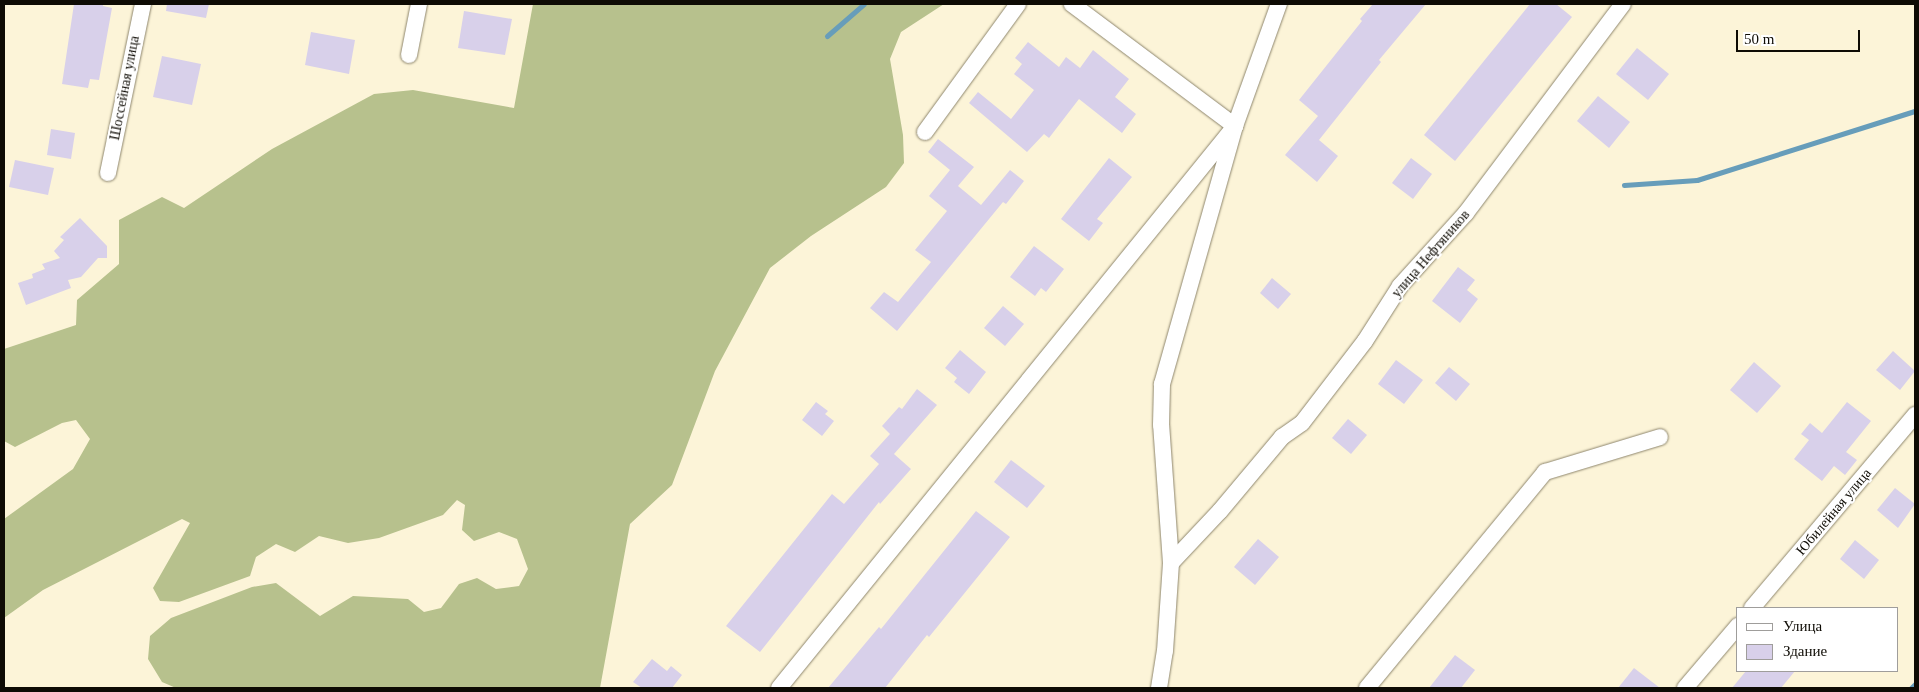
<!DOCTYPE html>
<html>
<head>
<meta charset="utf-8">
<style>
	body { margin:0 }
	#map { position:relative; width:1919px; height:692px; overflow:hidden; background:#fcf4d8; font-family:Georgia,serif }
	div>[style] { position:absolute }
	.forest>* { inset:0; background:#b7c18d }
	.stream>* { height:5px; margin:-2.5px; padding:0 2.5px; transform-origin:2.5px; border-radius:2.5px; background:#679dba }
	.building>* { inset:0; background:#d8d0ea }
	.roads { filter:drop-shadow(0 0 1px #8e866d) drop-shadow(0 0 1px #8e866d) }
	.minor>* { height:16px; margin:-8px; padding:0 8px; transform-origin:8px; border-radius:8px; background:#fff }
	span { translate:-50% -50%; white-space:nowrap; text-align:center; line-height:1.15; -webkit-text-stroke:4px #fff; paint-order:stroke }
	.street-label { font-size:14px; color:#0e0b04 }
	.frame { position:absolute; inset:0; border:5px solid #0e0b04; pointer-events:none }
	.legend { position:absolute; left:1736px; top:607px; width:162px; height:65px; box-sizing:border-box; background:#fff; border:1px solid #9f9d9b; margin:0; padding:6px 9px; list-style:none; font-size:15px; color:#0e0b04 }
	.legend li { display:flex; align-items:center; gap:10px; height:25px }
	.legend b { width:25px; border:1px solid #9f9d9b }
	.scale { position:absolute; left:1736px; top:30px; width:124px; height:22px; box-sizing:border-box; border:2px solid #0e0b04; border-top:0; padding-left:6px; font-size:15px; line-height:18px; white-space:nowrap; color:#0e0b04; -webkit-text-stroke:4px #fff; paint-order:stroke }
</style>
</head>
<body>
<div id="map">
	<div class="forest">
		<i style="clip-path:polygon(533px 4px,944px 4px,901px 32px,890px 59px,903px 135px,904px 163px,886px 187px,811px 236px,770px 268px,715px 371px,672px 485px,630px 524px,600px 688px,176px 688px,162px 682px,148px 659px,150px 636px,171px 618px,252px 587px,276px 583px,320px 616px,353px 596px,408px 599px,424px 612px,441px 608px,459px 584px,477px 578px,496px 589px,519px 586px,528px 569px,517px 539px,499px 532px,474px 541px,462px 530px,465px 505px,457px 500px,443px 515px,379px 538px,348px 543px,319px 536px,295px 552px,276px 544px,256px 557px,250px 576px,179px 602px,160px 601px,153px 588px,190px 523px,182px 519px,43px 590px,4px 618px,4px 519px,73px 469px,90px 439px,76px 420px,62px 423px,15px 447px,4px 441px,4px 349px,76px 325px,77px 300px,119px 264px,119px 220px,162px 197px,184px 208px,272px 149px,374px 94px,413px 90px,514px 108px)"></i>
	</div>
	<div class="stream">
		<i style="left:827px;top:36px;width:49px;rotate:-40.9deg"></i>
		<i style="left:1624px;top:185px;width:73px;rotate:-3.9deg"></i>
		<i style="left:1697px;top:180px;width:229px;rotate:-17.6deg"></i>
		<i style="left:1911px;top:688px;width:6px;rotate:-45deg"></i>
	</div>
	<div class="building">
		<i style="clip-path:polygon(74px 4px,103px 4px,103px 6px,112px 8px,99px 80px,90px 79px,88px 88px,62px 84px)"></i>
		<i style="clip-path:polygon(167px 4px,209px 4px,206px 18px,166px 11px)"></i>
		<i style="clip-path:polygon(1373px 4px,1426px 4px,1379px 60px,1381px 62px,1319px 140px,1338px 156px,1317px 182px,1285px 155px,1318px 116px,1299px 100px,1362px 21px,1360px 19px)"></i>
		<i style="clip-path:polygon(1530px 4px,1556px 4px,1572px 17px,1455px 161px,1424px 135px)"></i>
		<i style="clip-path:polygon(464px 11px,512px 19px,505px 55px,458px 48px)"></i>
		<i style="clip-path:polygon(311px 32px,355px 40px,349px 74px,305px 65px)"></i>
		<i style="clip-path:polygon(1028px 42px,1059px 67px,1066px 57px,1080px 68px,1093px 50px,1129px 79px,1115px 97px,1136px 114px,1122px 133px,1079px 99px,1049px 138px,1044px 134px,1027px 152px,969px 103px,978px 92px,1011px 119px,1034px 90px,1014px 74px,1022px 64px,1015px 58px)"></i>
		<i style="clip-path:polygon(1637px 48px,1669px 74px,1648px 100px,1616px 74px)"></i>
		<i style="clip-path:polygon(162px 56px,201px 64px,192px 105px,153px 97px)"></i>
		<i style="clip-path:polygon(1598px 96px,1630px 122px,1609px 148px,1577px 121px)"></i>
		<i style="clip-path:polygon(51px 129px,75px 133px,71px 159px,47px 155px)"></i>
		<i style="clip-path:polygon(938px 139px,974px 167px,958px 186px,981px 205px,1010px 170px,1024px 181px,1006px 204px,1003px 202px,897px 331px,870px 308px,884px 292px,898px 302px,931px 262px,915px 250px,947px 211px,929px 196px,950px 170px,928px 152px)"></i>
		<i style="clip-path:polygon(1109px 158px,1132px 177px,1097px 219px,1103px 223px,1089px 241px,1061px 219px)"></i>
		<i style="clip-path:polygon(1411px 158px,1432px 174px,1413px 199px,1392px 183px)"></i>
		<i style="clip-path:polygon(15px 160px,54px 168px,48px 195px,9px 187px)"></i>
		<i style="clip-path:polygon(80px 218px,107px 246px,107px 258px,98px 258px,81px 277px,68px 280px,71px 288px,26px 305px,18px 283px,33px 278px,32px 274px,45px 269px,42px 264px,60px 258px,54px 251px,64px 240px,60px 237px)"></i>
		<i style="clip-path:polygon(1034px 246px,1064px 269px,1046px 292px,1041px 288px,1035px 296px,1010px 277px)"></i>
		<i style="clip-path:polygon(1458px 267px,1475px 280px,1467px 290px,1478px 299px,1460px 323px,1432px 301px)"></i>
		<i style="clip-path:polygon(1272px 278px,1291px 294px,1278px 309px,1260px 293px)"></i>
		<i style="clip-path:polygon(1003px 306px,1024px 324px,1005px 346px,984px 328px)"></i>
		<i style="clip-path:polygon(960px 350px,986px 372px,969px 394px,954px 382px,957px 378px,945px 368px)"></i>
		<i style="clip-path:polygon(1893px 351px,1915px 371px,1900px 390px,1876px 370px)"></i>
		<i style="clip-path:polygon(1396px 360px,1423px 380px,1404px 404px,1378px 384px)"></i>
		<i style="clip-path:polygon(1754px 362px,1781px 386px,1757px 413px,1730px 390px)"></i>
		<i style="clip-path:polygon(1449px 367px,1470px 384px,1456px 401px,1435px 383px)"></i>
		<i style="clip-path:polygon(917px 389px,937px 405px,894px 454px,911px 469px,880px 504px,879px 502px,760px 652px,726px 626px,832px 494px,844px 504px,879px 464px,870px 456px,890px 434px,882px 426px,899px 407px,902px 409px)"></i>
		<i style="clip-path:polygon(816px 402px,828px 411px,825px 414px,834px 421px,822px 436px,802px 420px)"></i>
		<i style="clip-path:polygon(1847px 402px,1871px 421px,1846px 452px,1857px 460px,1845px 475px,1834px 466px,1822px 481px,1794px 459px,1809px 440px,1801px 434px,1810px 423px,1822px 433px)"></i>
		<i style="clip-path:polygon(1348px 419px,1367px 435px,1351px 454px,1332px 438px)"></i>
		<i style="clip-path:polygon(1011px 460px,1045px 486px,1027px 508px,994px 482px)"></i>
		<i style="clip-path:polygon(1895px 488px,1915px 504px,1898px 528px,1877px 510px)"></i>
		<i style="clip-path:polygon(976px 511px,1010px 537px,929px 637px,927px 635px,885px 688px,828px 688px,879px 627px,881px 629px)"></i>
		<i style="clip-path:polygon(1258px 539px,1279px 557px,1255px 585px,1234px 567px)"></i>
		<i style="clip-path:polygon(1855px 540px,1879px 560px,1864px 579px,1840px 559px)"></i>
		<i style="clip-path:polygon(1455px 655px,1475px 670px,1461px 688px,1429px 688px)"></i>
		<i style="clip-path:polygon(652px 659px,667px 671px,671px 666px,682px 675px,672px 688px,642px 688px,633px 682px)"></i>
		<i style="clip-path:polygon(1634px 668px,1660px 688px,1618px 688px)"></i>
		<i style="clip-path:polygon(1746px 671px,1795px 671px,1781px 688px,1732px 688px)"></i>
	</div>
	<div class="roads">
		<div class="minor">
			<i style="left:409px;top:55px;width:52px;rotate:-78.9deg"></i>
			<i style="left:925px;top:132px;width:158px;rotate:-54deg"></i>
			<i style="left:108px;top:173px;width:173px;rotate:-78.3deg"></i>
			<i style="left:1171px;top:563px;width:71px;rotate:-46.7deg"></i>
			<i style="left:1220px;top:511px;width:97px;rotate:-50deg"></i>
			<i style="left:1282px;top:437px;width:24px;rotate:-35deg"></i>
			<i style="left:1302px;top:423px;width:103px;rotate:-52.5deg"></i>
			<i style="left:1365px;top:341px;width:65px;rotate:-57.5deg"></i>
			<i style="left:1400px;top:286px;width:98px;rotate:-47.9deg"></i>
			<i style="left:1466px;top:213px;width:261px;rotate:-53.1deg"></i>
			<i style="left:1752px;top:608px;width:253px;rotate:-49.8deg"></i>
			<i style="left:779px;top:688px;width:724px;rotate:-50.94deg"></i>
			<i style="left:1235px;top:126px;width:204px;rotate:-143.2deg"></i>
			<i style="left:1159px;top:688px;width:37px;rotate:-81deg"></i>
			<i style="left:1165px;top:651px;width:88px;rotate:-86.1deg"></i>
			<i style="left:1171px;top:563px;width:138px;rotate:-94.1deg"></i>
			<i style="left:1161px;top:425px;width:41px;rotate:-88.6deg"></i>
			<i style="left:1162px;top:384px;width:268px;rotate:-74.2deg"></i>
			<i style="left:1235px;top:126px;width:130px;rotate:-70.2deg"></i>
			<i style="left:1367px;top:688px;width:280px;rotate:-50.5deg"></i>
			<i style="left:1545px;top:472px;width:120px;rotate:-16.9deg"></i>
			<i style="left:1685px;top:688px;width:82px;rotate:-49.5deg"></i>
		</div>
	</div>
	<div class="street-label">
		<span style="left:125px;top:88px;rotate:-79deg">Шоссейная улица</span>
		<span style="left:1431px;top:254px;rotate:-49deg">улица Нефтяников</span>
		<span style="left:1834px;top:512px;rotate:-50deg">Юбилейная улица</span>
	</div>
	<div class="frame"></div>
	<ul class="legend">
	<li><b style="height:6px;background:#fff"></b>Улица</li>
	<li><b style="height:14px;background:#d8d0ea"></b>Здание</li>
	</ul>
	<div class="scale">50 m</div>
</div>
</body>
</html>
